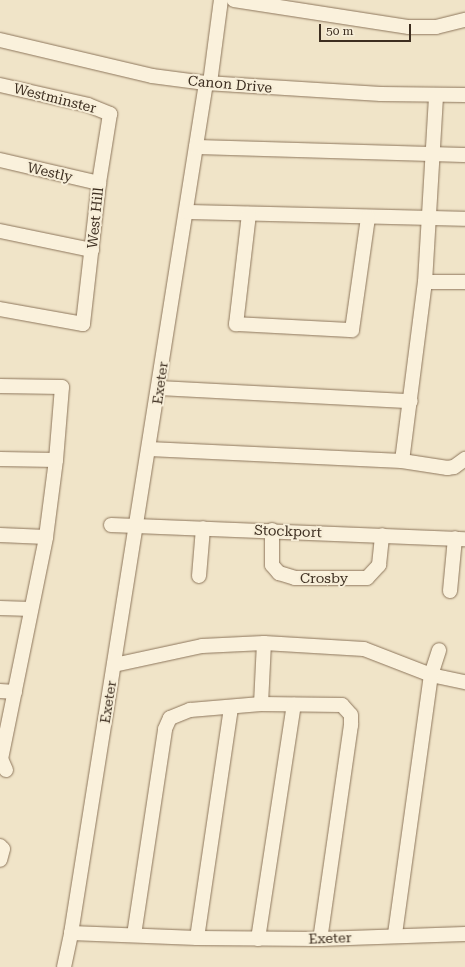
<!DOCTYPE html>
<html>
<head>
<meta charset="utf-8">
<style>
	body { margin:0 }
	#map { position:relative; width:465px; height:967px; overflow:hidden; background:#f0e4c8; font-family:"Roboto Serif",serif }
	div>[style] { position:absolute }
	.roads { filter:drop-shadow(0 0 1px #8d765c) drop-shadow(0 0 1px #8d765c) }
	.minor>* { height:14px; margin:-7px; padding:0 7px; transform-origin:7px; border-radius:7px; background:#faf1dc }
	span { translate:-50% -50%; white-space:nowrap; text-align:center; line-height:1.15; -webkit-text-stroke:4px #f7eed8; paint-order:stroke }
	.street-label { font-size:14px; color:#3d2e20 }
	.scale { position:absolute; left:319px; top:24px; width:92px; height:18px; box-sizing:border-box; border:2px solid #3d2e20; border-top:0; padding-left:5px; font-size:12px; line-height:14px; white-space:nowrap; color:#3d2e20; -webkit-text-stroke:3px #f7eed8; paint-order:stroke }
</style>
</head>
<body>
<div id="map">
	<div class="roads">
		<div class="minor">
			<i style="left:234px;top:0;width:177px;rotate:8.8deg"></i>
			<i style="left:409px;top:27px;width:27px"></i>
			<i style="left:436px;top:27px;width:30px;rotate:-14deg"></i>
			<i style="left:0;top:40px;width:156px;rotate:13.3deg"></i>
			<i style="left:152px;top:76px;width:54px;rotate:7.4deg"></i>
			<i style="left:206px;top:83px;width:175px;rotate:3.6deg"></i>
			<i style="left:381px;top:94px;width:84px;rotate:0.7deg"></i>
			<i style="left:206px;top:83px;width:861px;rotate:99.02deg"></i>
			<i style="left:71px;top:933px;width:126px;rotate:2.3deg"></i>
			<i style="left:197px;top:938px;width:123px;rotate:0.5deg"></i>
			<i style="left:320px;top:939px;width:145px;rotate:-2deg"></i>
			<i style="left:210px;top:83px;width:84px;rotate:-82.5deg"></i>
			<i style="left:0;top:85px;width:90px;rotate:12.8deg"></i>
			<i style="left:88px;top:105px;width:24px;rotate:22deg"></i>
			<i style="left:110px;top:114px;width:70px;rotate:99.1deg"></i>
			<i style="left:99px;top:183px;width:142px;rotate:96.5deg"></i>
			<i style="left:83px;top:324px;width:84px;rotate:-169.8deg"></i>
			<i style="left:196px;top:147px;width:269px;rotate:1.7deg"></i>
			<i style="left:0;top:160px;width:102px;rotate:13.1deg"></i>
			<i style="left:186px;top:212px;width:279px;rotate:1.4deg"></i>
			<i style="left:249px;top:214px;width:111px;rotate:96.7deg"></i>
			<i style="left:236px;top:324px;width:116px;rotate:3deg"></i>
			<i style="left:352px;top:330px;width:114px;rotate:-81.9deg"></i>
			<i style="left:0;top:231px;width:94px;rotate:11.7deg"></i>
			<i style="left:425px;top:282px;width:40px"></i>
			<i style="left:0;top:386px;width:62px;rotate:0.9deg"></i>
			<i style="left:159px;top:388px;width:252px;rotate:3deg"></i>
			<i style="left:149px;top:449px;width:253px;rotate:2.7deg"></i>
			<i style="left:402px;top:461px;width:46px;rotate:8.8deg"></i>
			<i style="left:447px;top:468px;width:7px;rotate:-8deg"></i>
			<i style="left:454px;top:467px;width:14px;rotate:-36deg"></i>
			<i style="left:0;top:459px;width:56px;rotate:1deg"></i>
			<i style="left:402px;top:461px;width:180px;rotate:-82.7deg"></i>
			<i style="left:425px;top:282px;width:186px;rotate:-86.6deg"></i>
			<i style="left:111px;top:525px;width:354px;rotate:2.3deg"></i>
			<i style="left:272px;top:530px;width:35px;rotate:90deg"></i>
			<i style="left:272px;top:565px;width:11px;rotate:49deg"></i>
			<i style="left:279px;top:573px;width:17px;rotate:17deg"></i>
			<i style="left:295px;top:578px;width:72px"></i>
			<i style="left:367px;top:578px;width:18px;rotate:-47deg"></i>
			<i style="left:379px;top:565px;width:30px;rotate:-84deg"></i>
			<i style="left:0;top:535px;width:46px;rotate:2.5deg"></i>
			<i style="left:199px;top:576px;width:48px;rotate:-85.2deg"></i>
			<i style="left:450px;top:591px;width:53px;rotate:-84.6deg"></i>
			<i style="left:0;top:608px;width:31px;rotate:2deg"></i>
			<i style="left:114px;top:665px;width:90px;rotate:-12.2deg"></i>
			<i style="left:202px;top:646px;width:62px;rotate:-2.8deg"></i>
			<i style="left:264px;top:643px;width:100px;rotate:3.4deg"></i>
			<i style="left:364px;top:649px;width:72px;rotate:21.2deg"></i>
			<i style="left:431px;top:675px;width:35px;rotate:12deg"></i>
			<i style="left:0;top:691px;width:15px;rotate:4deg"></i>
			<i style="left:261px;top:704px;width:61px;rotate:-87.2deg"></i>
			<i style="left:6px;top:770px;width:12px;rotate:-114deg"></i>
			<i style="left:1px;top:759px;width:227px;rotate:-78.5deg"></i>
			<i style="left:46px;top:537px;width:78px;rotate:-82.6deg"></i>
			<i style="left:56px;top:460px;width:73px;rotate:-85.3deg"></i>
			<i style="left:0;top:846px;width:4px;rotate:45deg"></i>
			<i style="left:3px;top:849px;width:11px;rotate:105deg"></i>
			<i style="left:395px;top:934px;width:261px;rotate:-82.1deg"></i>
			<i style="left:431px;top:675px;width:26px;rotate:-72deg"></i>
			<i style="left:134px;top:935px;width:208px;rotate:-81.4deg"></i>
			<i style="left:165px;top:729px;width:12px;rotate:-66deg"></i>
			<i style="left:170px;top:718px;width:22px;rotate:-22deg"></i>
			<i style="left:190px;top:710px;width:71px;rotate:-4.8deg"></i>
			<i style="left:261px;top:704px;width:81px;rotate:0.7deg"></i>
			<i style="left:342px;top:705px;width:13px;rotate:48deg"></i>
			<i style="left:351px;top:715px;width:10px;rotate:90deg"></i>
			<i style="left:351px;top:725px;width:216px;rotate:98.2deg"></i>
			<i style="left:197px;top:938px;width:232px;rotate:-81.6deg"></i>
			<i style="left:258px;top:939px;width:237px;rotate:-81.3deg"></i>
			<i style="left:64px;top:967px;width:35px;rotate:-78deg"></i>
		</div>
	</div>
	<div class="street-label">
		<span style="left:230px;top:84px;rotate:5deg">Canon Drive</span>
		<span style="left:55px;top:98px;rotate:14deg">Westminster</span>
		<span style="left:50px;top:172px;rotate:13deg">Westly</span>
		<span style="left:95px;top:218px;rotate:-84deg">West Hill</span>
		<span style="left:160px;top:383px;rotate:-82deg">Exeter</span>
		<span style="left:288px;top:531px;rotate:2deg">Stockport</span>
		<span style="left:324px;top:578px">Crosby</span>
		<span style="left:108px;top:702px;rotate:-81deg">Exeter</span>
		<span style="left:330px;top:938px;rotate:-2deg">Exeter</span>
	</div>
	<div class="scale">50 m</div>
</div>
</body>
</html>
